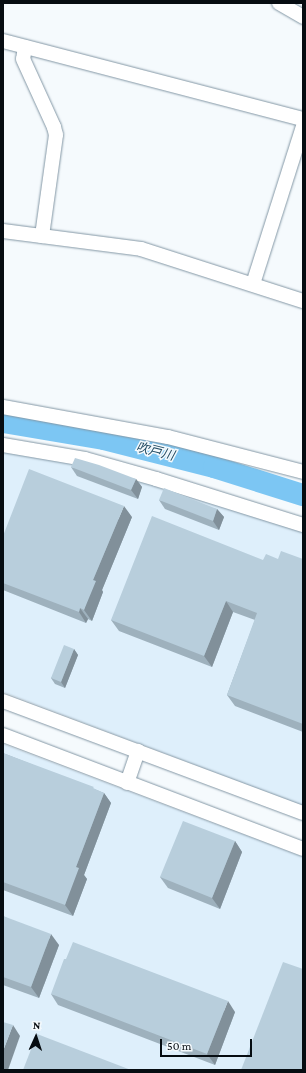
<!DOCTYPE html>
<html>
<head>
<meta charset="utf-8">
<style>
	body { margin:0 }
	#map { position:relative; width:306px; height:1073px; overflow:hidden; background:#f5fafd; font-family:"Crimson Pro","Noto Sans JP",serif }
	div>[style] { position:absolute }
	.built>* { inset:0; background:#deeffb }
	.river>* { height:22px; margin:-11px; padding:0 11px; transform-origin:11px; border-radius:11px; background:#7cc6f3 }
	.roads { filter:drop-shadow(0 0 1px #8397a5) drop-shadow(0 0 1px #8397a5) }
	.minor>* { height:14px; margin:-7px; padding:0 7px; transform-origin:7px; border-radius:7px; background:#fff }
	.wall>* { inset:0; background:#9eb1bd }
	.shaded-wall>* { inset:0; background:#81909a }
	.building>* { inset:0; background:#b8cedc }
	span { translate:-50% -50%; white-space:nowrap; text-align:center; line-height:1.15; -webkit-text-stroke:3px #f5fafd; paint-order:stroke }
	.water-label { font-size:13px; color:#244d64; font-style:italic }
	.frame { position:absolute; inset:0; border:4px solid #060c11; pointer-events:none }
	.north { position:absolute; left:16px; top:1017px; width:40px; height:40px; -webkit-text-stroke:3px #f5fafd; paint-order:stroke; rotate:3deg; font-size:11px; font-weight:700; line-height:16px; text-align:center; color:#060c11 }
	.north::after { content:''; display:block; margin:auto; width:14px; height:18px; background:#060c11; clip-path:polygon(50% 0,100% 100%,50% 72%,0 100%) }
	.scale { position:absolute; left:160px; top:1039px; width:92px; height:18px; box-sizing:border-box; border:2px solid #060c11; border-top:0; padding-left:5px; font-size:12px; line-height:14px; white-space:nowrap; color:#060c11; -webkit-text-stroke:3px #f5fafd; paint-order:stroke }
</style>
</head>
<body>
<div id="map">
	<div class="built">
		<i style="clip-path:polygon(3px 451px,87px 464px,303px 530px,303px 806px,3px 692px)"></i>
		<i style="clip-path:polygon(3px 744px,303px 857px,303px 1070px,3px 1070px)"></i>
	</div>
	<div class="river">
		<i style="left:3px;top:422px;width:102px;rotate:9.6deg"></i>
		<i style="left:104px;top:439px;width:114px;rotate:14.3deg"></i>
		<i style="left:214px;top:467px;width:93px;rotate:17.5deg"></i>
	</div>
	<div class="roads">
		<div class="minor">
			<i style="left:279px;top:3px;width:28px;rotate:30deg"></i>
			<i style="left:3px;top:41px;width:310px;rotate:14.6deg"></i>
			<i style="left:25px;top:47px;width:12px;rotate:99deg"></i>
			<i style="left:23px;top:59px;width:75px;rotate:65.5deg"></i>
			<i style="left:54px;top:127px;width:8px;rotate:76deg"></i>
			<i style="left:56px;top:135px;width:102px;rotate:97.9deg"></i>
			<i style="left:3px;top:231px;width:139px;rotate:7.4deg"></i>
			<i style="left:141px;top:249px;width:170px;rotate:17.8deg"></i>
			<i style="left:253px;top:284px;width:166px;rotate:-72.4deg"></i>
			<i style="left:3px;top:407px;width:168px;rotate:10.3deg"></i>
			<i style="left:168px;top:437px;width:139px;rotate:14.5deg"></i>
			<i style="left:3px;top:445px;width:83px;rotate:9.7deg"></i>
			<i style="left:85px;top:459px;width:74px;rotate:15.7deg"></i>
			<i style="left:156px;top:479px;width:154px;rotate:17.4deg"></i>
			<i style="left:3px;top:701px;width:320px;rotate:20.5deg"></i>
			<i style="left:3px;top:735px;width:321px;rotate:20.8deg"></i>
			<i style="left:127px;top:783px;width:34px;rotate:-71deg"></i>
		</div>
	</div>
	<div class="wall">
		<i style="clip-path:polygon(71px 467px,136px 479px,142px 487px,138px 499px,77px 476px)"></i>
		<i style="clip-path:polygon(159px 500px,217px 509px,224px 517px,219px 530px,165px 509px)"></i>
		<i style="clip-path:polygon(132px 517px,102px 590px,103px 592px,92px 621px,88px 619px,86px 623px,3px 590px,3px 536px)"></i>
		<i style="clip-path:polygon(278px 559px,303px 559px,303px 732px,235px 706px,227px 695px,255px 620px,233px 612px,212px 667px,119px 631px,111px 620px,263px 560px)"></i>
		<i style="clip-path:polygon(74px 649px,78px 655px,65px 688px,55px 684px,51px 678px)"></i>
		<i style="clip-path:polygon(3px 753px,104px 793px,111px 803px,84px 875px,87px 879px,73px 916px,3px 890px)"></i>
		<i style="clip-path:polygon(235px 841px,242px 852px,220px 909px,168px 888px,160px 877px)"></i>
		<i style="clip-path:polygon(3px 916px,59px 945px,39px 998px,3px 985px)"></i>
		<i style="clip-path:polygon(51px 994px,235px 1012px,215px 1065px,58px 1005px)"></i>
	</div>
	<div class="shaded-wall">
		<i style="clip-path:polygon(136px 479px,142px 487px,138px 499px,131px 490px)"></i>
		<i style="clip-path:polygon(124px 506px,132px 517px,102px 590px,103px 592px,92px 621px,84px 610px,93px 580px)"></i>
		<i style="clip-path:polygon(217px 509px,224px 517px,219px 530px,213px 521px)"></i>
		<i style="clip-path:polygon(226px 601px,233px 612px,212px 667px,204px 656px)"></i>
		<i style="clip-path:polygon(80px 608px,88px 619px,86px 623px,79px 612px)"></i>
		<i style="clip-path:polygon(74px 649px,78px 655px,65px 688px,61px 682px)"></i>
		<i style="clip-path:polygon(104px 793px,111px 803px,84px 875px,87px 879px,73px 916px,65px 905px,76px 867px)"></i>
		<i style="clip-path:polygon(235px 841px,242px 852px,220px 909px,212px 898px)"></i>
		<i style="clip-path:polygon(51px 934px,59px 945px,39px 998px,31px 987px)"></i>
		<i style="clip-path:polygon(228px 1001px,235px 1012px,215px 1065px,207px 1054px)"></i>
		<i style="clip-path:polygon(13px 1025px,20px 1036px,8px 1070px,3px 1070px,3px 1051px)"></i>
	</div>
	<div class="building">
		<i style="clip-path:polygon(75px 458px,99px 465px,136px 479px,131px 490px,71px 467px)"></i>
		<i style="clip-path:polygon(29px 469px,124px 506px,93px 580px,96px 581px,84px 610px,80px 608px,79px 612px,3px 583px,3px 536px)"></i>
		<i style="clip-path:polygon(164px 488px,217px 509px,213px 521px,159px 500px)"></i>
		<i style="clip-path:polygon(152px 516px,263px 560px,266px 554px,278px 559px,281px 551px,303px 559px,303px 724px,227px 695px,257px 613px,226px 601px,204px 656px,111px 620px)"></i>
		<i style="clip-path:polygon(64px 645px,74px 649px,61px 682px,51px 678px)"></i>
		<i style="clip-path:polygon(3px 753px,94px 787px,93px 788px,104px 793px,76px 867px,79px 868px,65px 905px,3px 882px)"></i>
		<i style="clip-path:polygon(183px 821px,235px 841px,212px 898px,160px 877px)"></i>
		<i style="clip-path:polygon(3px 916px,51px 934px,31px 987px,3px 977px)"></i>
		<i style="clip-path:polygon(73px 942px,228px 1001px,207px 1054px,51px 994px,64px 959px,66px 959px)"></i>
		<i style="clip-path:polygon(283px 962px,303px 969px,303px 1070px,241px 1070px)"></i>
		<i style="clip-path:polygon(3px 1022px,13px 1025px,3px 1051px)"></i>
		<i style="clip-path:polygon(37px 1034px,131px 1070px,23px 1070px)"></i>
	</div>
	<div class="water-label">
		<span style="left:155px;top:452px;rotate:14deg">吹戸川</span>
	</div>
	<div class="frame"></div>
	<div class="north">N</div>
	<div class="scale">50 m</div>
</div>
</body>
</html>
